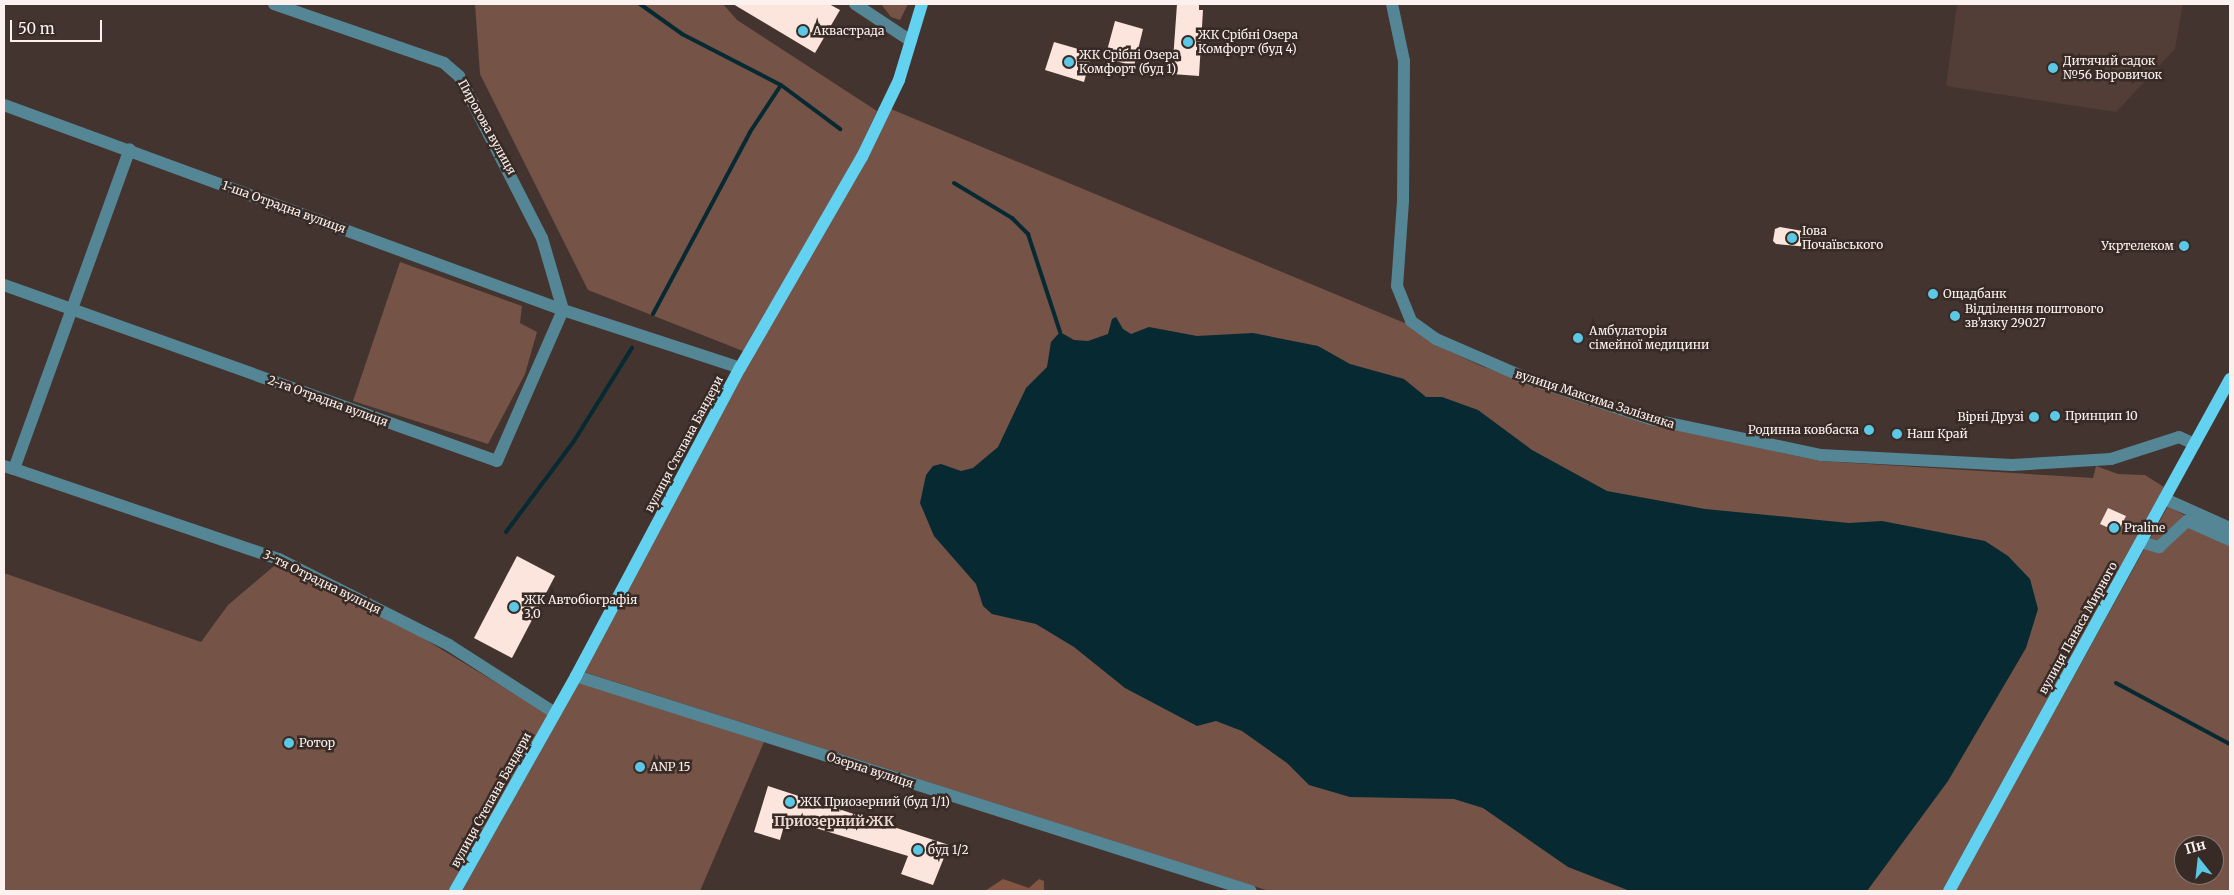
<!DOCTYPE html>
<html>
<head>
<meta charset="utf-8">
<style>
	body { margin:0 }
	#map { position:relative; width:2234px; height:895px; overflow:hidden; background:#43342f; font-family:Merriweather,serif }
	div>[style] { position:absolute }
	.built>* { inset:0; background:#523e36 }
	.green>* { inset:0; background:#755347 }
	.forest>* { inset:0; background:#835442 }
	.water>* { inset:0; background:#062932 }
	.stream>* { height:4px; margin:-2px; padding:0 2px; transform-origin:2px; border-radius:2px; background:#062932 }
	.building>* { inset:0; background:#fce5dd }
	.minor>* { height:12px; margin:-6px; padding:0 6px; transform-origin:6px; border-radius:6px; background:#548695 }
	.major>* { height:12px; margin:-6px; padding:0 6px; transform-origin:6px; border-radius:6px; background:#63d2f1 }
	.dots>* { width:14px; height:14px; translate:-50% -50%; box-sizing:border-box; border:2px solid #382a25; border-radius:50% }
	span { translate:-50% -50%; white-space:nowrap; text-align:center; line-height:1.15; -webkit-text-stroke:5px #382a25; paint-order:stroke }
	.poi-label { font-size:12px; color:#fbf1ee }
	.left { translate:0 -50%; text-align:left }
	.right { translate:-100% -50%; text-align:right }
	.street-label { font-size:12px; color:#fbf1ee }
	.neighbourhood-label { font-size:14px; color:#ebd8d1; font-weight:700 }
	.frame { position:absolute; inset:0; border:5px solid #fbf1ee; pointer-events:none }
	.north { position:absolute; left:2174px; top:835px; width:50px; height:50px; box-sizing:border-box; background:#382a25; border:1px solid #867a75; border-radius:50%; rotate:344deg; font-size:14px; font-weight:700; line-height:20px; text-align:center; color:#fbf1ee }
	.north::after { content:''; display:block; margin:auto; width:18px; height:22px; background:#5bc8e6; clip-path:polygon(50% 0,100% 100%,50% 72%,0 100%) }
	.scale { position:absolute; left:10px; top:20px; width:92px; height:22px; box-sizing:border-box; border:2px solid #fbf1ee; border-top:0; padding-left:6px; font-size:15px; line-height:18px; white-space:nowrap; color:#fbf1ee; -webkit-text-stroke:4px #382a25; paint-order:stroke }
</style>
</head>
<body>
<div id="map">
	<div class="built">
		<i style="clip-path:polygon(1957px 4px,2183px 4px,2175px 49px,2116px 112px,1946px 86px)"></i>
	</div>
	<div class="green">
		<i style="clip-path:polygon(475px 4px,723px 4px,737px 20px,877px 111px,857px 154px,743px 351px,588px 290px,480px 74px)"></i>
		<i style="clip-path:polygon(881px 4px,908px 4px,900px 20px,891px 17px)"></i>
		<i style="clip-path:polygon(891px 109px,1407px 324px,1434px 344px,1481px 366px,1649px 424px,1820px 461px,2093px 478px,2096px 466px,2118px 474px,2145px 475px,2164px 487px,1942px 891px,1269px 891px,584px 672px,745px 370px)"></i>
		<i style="clip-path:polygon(400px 262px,522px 306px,520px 323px,537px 332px,525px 374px,488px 444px,353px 401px)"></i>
		<i style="clip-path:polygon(evenodd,2168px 506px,2230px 541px,2230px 891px,1955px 891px,2168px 506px,2184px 845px,2214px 845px,2214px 875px,2184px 875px,2184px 845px)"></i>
		<i style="clip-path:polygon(274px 566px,340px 593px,403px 626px,548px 714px,449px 891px,4px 891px,4px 573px,201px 642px,228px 605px)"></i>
		<i style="clip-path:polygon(579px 682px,764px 742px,700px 891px,462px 891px)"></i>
	</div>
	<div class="forest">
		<i style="clip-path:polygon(1003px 879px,1029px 888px,1039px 879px,1044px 881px,1044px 891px,985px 891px)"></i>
	</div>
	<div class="water">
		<i style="clip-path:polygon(1116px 317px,1123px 329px,1131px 334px,1149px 327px,1197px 336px,1253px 333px,1318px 346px,1350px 364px,1404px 379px,1426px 397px,1442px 397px,1478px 410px,1532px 450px,1607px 491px,1705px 509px,1849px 523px,1882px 521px,1985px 541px,2008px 556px,2030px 579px,2038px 609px,2026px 648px,1948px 781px,1867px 891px,1630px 891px,1568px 867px,1483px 808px,1454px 799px,1350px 797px,1309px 785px,1287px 763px,1242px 731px,1216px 721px,1197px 726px,1125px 688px,1074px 647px,1036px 624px,992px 614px,983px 606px,976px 584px,934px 536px,920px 503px,926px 475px,933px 466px,941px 464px,961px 471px,973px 468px,998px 447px,1026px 388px,1047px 367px,1051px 342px,1060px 332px,1074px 340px,1088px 341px,1108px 334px,1112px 319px)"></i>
	</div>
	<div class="stream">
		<i style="left:640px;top:4px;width:52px;rotate:35.5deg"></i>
		<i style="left:682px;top:34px;width:111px;rotate:27.3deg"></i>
		<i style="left:781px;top:85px;width:74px;rotate:36.7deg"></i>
		<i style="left:954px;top:183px;width:68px;rotate:31.1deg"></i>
		<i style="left:1012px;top:218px;width:23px;rotate:45deg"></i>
		<i style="left:1028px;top:234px;width:103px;rotate:71.9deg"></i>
		<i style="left:653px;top:314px;width:206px;rotate:-61.9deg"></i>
		<i style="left:750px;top:132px;width:56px;rotate:-56.6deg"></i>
		<i style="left:506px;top:532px;width:114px;rotate:-53.2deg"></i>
		<i style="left:574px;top:441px;width:110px;rotate:-58.1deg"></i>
		<i style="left:2116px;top:683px;width:129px;rotate:28.2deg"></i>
	</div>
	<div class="building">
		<i style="clip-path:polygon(733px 4px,829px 4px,840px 10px,815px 53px)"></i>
		<i style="clip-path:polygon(1177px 4px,1199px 4px,1199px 10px,1203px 10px,1199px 76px,1172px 74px)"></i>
		<i style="clip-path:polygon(1115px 21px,1143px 29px,1134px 66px,1105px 58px)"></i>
		<i style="clip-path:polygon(1054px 42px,1092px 53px,1084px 82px,1045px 70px)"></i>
		<i style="clip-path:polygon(1780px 227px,1808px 232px,1811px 235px,1809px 247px,1776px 244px,1773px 241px,1775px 229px)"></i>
		<i style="clip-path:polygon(2108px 508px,2126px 516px,2118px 532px,2100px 524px)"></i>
		<i style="clip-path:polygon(517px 556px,555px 576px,512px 658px,474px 638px)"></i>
		<i style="clip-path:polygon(768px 786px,949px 845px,933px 885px,901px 874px,908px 856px,786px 819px,780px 840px,754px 832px)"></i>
	</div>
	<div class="minor">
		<i style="left:274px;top:4px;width:180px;rotate:19.1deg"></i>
		<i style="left:444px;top:63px;width:20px;rotate:41deg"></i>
		<i style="left:459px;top:76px;width:182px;rotate:62.9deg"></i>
		<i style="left:542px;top:238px;width:75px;rotate:73.7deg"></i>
		<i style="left:855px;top:4px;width:67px;rotate:33.5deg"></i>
		<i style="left:1392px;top:4px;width:58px;rotate:78.1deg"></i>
		<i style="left:1404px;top:61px;width:140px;rotate:90.4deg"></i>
		<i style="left:1403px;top:201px;width:85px;rotate:94deg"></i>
		<i style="left:1397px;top:286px;width:38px;rotate:68deg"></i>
		<i style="left:1411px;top:321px;width:31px;rotate:36deg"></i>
		<i style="left:1436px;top:339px;width:93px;rotate:23.5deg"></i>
		<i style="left:1521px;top:376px;width:136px;rotate:18.4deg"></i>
		<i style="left:1650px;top:419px;width:175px;rotate:11.9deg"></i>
		<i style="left:1821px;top:455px;width:191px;rotate:3deg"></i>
		<i style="left:2012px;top:465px;width:99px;rotate:-3.5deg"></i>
		<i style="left:2111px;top:459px;width:71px;rotate:-17.9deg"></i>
		<i style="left:2179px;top:437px;width:17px;rotate:24deg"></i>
		<i style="left:4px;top:105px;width:595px;rotate:20.14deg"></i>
		<i style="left:563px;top:310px;width:186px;rotate:18.1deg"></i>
		<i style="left:4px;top:285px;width:523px;rotate:19.65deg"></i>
		<i style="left:497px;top:461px;width:165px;rotate:-66.4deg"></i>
		<i style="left:4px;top:466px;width:10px;rotate:17deg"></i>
		<i style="left:14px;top:469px;width:340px;rotate:-70.1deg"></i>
		<i style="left:14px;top:469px;width:280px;rotate:18.8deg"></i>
		<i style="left:279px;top:559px;width:191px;rotate:26.8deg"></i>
		<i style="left:449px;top:645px;width:126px;rotate:32.7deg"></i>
		<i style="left:2165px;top:499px;width:71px;rotate:24deg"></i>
		<i style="left:2141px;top:542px;width:19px;rotate:16deg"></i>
		<i style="left:2159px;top:547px;width:38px;rotate:-43deg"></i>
		<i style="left:2187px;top:521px;width:47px;rotate:23.8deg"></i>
		<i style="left:576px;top:676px;width:708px;rotate:17.67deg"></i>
	</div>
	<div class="major">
		<i style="left:455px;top:891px;width:247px;rotate:-60.6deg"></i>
		<i style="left:576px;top:676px;width:349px;rotate:-62deg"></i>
		<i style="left:740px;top:368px;width:244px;rotate:-60deg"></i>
		<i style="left:862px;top:157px;width:85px;rotate:-64.3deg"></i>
		<i style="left:899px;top:80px;width:79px;rotate:-73.2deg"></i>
		<i style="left:1949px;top:891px;width:584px;rotate:-61.24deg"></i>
	</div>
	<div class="dots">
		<i style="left:803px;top:31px;background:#5bc8e6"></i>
		<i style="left:1188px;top:42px;background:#5bc8e6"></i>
		<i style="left:1069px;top:62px;background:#5bc8e6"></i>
		<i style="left:2053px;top:68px;background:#5bc8e6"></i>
		<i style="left:1792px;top:238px;background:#5bc8e6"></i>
		<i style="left:2184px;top:246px;background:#5bc8e6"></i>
		<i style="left:1933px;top:294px;background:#5bc8e6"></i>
		<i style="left:1955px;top:316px;background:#5bc8e6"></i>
		<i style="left:1578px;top:338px;background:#5bc8e6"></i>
		<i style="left:2055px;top:416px;background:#5bc8e6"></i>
		<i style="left:2034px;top:417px;background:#5bc8e6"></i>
		<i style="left:1869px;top:430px;background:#5bc8e6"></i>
		<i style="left:1897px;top:434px;background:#5bc8e6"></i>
		<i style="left:2114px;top:528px;background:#5bc8e6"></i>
		<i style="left:514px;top:607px;background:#5bc8e6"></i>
		<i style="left:289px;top:743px;background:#5bc8e6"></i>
		<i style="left:640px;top:767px;background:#5bc8e6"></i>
		<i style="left:790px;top:802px;background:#5bc8e6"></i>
		<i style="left:918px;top:850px;background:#5bc8e6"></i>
	</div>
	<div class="poi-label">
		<span class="left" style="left:813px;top:31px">Аквастрада</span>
		<span class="left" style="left:1198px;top:42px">ЖК Срібні Озера<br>Комфорт (буд 4)</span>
		<span class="left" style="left:1079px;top:62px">ЖК Срібні Озера<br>Комфорт (буд 1)</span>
		<span class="left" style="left:2063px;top:68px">Дитячий садок<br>№56 Боровичок</span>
		<span class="left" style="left:1802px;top:238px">Іова<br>Почаївського</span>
		<span class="right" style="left:2174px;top:246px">Укртелеком</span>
		<span class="left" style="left:1943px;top:294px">Ощадбанк</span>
		<span class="left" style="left:1965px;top:316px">Відділення поштового<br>зв’язку 29027</span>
		<span class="left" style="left:1589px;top:338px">Амбулаторія<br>сімейної медицини</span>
		<span class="left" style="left:2065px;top:416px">Принцип 10</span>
		<span class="right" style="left:2024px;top:417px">Вірні Друзі</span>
		<span class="right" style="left:1859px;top:430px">Родинна ковбаска</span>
		<span class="left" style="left:1907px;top:434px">Наш Край</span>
		<span class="left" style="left:2124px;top:528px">Praline</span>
		<span class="left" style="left:524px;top:607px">ЖК Автобіографія<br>3.0</span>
		<span class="left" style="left:299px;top:743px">Ротор</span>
		<span class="left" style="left:650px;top:767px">ANP 15</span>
		<span class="left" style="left:800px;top:802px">ЖК Приозерний (буд 1/1)</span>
		<span class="left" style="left:928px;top:850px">буд 1/2</span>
	</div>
	<div class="street-label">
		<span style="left:487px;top:127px;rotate:61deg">Пирогова вулиця</span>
		<span style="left:284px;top:207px;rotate:20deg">1-ша Отрадна вулиця</span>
		<span style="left:1595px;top:399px;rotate:18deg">вулиця Максима Залізняка</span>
		<span style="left:328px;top:401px;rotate:20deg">2-га Отрадна вулиця</span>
		<span style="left:684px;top:444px;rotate:-62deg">вулиця Степана Бандери</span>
		<span style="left:322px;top:582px;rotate:26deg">3-тя Отрадна вулиця</span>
		<span style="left:2078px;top:628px;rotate:-61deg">вулиця Панаса Мирного</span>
		<span style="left:870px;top:770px;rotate:18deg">Озерна вулиця</span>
		<span style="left:491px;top:800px;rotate:-61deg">вулиця Степана Бандери</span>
	</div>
	<div class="neighbourhood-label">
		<span style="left:834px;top:821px">Приозерний ЖК</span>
	</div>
	<div class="frame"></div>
	<div class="north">Пн</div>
	<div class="scale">50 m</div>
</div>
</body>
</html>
